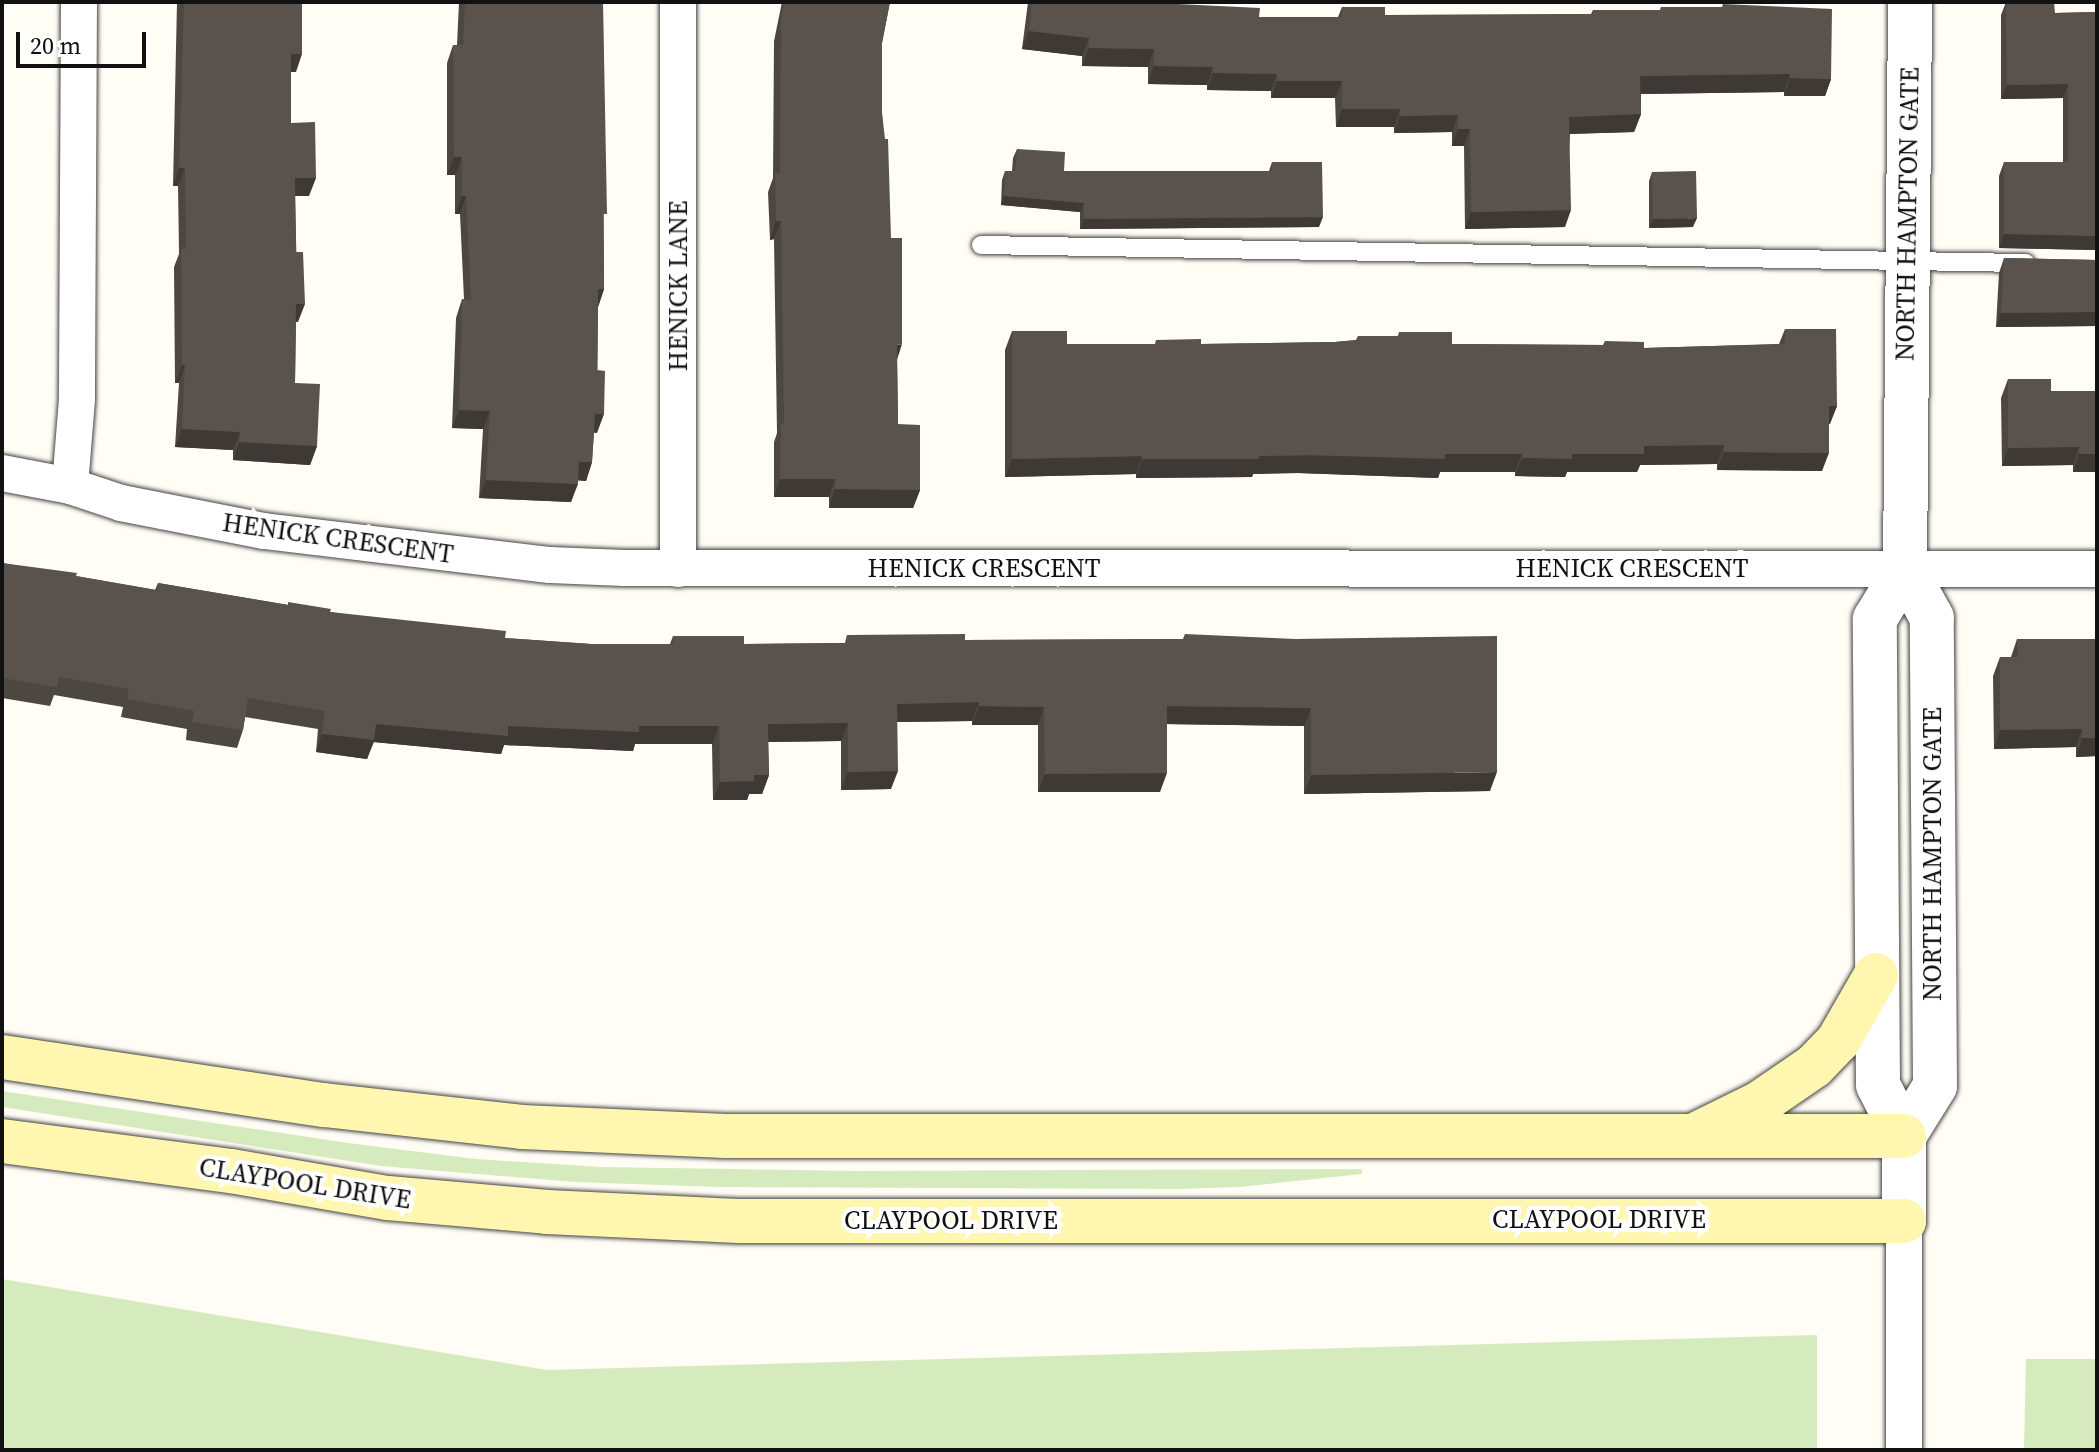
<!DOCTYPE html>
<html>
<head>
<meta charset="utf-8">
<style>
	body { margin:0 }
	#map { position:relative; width:2099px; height:1452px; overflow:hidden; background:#fffdf5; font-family:"Source Serif 4",serif }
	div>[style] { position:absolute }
	.green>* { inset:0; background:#d5ebbd }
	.roads { filter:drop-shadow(0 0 2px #444) drop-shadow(0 0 2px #444) }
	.service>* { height:18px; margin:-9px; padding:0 9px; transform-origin:9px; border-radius:9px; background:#fff }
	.minor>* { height:36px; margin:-18px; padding:0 18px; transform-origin:18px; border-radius:18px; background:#fff }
	.tertiary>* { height:44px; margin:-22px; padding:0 22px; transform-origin:22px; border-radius:22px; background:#fff }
	.secondary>* { height:44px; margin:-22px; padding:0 22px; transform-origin:22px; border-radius:22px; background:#fff6b0 }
	.wall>* { inset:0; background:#4d4742 }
	.shaded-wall>* { inset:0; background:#3f3936 }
	.building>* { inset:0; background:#5a524d }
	span { translate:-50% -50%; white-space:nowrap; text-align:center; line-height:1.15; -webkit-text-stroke:8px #fff; paint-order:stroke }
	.street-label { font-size:26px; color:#111 }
	.frame { position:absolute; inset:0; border:4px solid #111; pointer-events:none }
	.scale { position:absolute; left:16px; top:32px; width:130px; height:36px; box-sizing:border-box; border:4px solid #111; border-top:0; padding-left:10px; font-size:24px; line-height:28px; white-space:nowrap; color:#111; -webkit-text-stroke:6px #fff; paint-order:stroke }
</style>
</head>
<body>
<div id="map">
	<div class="green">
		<i style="clip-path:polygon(2px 1091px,348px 1143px,476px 1159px,600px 1167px,857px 1171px,1362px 1169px,1362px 1174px,1240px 1187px,1179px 1189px,719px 1187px,575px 1182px,381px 1166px,2px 1107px)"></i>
		<i style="clip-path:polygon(2px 1279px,547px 1370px,1817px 1335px,1817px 1450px,2px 1450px)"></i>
		<i style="clip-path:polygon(2026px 1359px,2097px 1359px,2097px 1450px,2024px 1450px)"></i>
	</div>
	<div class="roads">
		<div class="service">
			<i style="left:981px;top:245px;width:1045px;rotate:0.99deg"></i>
		</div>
		<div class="minor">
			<i style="left:79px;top:2px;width:397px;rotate:90.3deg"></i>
			<i style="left:77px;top:399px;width:87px;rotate:94.6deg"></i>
			<i style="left:70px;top:486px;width:54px;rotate:18.4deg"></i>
			<i style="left:121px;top:503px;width:146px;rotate:11.1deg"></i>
			<i style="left:264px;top:531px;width:288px;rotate:6.8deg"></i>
			<i style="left:550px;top:565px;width:74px;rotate:2.3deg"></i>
			<i style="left:624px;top:568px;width:1473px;rotate:0.04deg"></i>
			<i style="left:2px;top:473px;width:69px;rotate:10.8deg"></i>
			<i style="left:678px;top:569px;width:567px;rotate:-90deg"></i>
			<i style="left:1904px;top:1450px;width:229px;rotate:-90deg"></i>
		</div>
		<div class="tertiary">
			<i style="left:1904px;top:1136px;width:59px;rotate:-58.2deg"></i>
			<i style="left:1935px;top:1086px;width:468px;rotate:-90.4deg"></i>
			<i style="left:1932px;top:618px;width:56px;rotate:-118.9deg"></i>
			<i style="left:1905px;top:569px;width:567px;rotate:-89.49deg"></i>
			<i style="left:1904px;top:1221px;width:85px;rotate:-90deg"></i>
			<i style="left:1904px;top:1136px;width:57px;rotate:-117deg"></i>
			<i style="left:1878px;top:1085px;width:466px;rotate:-90.4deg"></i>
			<i style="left:1875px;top:619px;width:58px;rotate:-59deg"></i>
		</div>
		<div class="secondary">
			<i style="left:2px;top:1057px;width:326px;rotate:8.5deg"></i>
			<i style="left:324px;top:1105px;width:199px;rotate:6.3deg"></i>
			<i style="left:522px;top:1127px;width:204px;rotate:2.5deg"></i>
			<i style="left:726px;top:1136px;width:1178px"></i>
			<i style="left:1699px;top:1133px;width:68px;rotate:-26.2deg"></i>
			<i style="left:1760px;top:1103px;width:65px;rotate:-34.4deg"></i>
			<i style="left:1814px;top:1066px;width:35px;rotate:-46deg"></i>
			<i style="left:1838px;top:1041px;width:76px;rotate:-60.1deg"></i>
			<i style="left:2px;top:1141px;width:231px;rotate:7.5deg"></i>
			<i style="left:231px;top:1171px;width:159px;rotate:9.8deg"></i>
			<i style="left:388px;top:1198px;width:160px;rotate:5deg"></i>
			<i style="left:547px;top:1212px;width:192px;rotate:2.7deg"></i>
			<i style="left:739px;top:1221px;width:1165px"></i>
		</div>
	</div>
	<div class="wall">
		<i style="clip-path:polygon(177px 2px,295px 2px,296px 72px,291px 72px,291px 123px,309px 196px,295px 196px,298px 322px,296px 322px,295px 383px,317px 446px,310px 465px,233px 460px,233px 450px,175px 447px,179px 383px,175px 383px,174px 267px,179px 254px,178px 186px,173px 186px)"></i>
		<i style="clip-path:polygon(459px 2px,603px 2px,604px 289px,598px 307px,597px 433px,594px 432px,592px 462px,586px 481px,578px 480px,571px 502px,479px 498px,483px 429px,452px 428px,456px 318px,462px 299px,464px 299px,460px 214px,455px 214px,455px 175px,447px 175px,447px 63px,453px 45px,457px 45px)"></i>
		<i style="clip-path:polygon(782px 2px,890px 2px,882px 43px,882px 113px,897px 360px,898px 424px,920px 490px,913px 508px,829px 508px,829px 497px,774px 497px,774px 442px,777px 433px,774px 239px,770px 240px,768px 192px,773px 178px,774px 41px)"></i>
		<i style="clip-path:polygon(1028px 2px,1136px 2px,1259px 17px,1338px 17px,1342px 7px,1385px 15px,1591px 14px,1593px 10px,1660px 10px,1661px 7px,1722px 7px,1723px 4px,1831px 79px,1825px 96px,1784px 96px,1784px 92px,1641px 94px,1641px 114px,1634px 132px,1570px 134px,1565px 227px,1465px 229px,1464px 146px,1452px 146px,1452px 132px,1394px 133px,1394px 127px,1336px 127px,1335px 98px,1271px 98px,1271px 91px,1207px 90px,1207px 85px,1148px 84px,1148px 67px,1082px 66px,1082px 56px,1022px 49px)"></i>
		<i style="clip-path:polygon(2006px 2px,2055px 13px,2097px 12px,2097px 250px,1999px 248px,1999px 176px,2004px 162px,2063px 162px,2063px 98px,2001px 99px,2001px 15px)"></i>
		<i style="clip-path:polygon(1017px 149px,1064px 171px,1269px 171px,1272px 162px,1319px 227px,1080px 229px,1080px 212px,1001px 205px,1002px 180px,1005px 171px,1012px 171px,1013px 158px)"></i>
		<i style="clip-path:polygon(1652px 172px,1693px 227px,1649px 228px,1649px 181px)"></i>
		<i style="clip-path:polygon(2004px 258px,2097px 260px,2097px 326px,1996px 327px,1999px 273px)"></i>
		<i style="clip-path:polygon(1785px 329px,1837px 406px,1829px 424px,1822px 471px,1717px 470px,1717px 464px,1640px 465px,1637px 472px,1567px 472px,1565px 477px,1515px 476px,1515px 472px,1440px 472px,1438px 478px,1298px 473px,1253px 474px,1252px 477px,1136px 478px,1136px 474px,1005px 477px,1005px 350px,1012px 331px,1067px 344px,1155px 344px,1156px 340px,1201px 344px,1335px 342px,1356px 340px,1358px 336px,1398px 336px,1399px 332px,1452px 344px,1603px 345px,1605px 341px,1644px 348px,1779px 344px)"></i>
		<i style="clip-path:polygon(2008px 379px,2051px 391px,2097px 472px,2073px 472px,2073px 465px,2002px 466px,2001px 398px)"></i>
		<i style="clip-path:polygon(2px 563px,155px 590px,158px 583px,330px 612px,505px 638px,591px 644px,670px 644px,673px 636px,744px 644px,845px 643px,847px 635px,965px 640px,1183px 639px,1185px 634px,1490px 791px,1304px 794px,1304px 726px,1167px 724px,1160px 792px,1038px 792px,1038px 725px,972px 725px,972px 721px,897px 722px,891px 789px,841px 790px,841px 741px,768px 742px,769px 775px,762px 794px,749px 794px,747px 800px,713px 800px,712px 744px,635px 744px,633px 751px,504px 745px,501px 754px,374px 742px,367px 759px,316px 752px,318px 729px,245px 717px,243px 730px,237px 748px,186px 740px,187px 729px,121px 717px,123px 707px,54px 695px,50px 706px,2px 698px)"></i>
		<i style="clip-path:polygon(2017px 639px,2097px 639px,2097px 756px,2076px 757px,2076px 747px,1994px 749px,1993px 676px,2000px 657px,2011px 657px)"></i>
	</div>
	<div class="shaded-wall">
		<i style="clip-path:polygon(1029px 31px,1089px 38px,1082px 56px,1022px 49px)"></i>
		<i style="clip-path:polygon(1089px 48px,1154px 49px,1148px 67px,1082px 66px)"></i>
		<i style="clip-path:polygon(291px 54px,302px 54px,296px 72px,285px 72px)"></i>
		<i style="clip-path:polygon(1154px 66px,1213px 67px,1207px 85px,1148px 84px)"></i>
		<i style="clip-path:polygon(1213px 73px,1277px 74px,1271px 91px,1207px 90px)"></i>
		<i style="clip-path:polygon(1790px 74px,1784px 92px,1634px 94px,1640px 76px)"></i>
		<i style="clip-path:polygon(1790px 78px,1831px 79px,1825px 96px,1784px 96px)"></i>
		<i style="clip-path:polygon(1277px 81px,1342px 81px,1335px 98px,1271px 98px)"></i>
		<i style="clip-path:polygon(2068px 84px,2063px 98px,2001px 99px,2007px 85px)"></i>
		<i style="clip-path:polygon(1342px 109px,1400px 109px,1394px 127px,1336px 127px)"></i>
		<i style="clip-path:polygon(1641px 114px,1634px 132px,1563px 134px,1569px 117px)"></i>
		<i style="clip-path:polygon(1458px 115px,1452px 132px,1394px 133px,1400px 116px)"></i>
		<i style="clip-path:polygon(1458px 129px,1470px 129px,1464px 146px,1452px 146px)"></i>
		<i style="clip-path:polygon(454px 157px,462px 157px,455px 175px,447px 175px)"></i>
		<i style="clip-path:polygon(179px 168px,185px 168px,178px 186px,173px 186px)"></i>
		<i style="clip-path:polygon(295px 178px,316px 178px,309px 196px,288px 196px)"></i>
		<i style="clip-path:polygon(462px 196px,466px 196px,460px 214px,455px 214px)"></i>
		<i style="clip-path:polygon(1004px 196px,1084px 203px,1080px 212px,1001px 205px)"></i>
		<i style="clip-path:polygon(1571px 210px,1565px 227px,1465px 229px,1471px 212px)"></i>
		<i style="clip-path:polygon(1323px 217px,1319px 227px,1080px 229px,1084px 219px)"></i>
		<i style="clip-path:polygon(1697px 218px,1693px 227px,1649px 228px,1653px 219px)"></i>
		<i style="clip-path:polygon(776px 221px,781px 221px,774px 239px,770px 240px)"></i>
		<i style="clip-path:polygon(2004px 234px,2097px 236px,2097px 250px,1999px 248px)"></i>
		<i style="clip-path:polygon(598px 289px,604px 289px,598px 307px)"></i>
		<i style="clip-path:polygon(296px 304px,305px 304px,298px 322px,289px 322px)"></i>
		<i style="clip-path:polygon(2097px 312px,2097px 326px,1996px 327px,2001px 313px)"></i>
		<i style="clip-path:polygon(902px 344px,896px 363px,897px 345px)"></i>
		<i style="clip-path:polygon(182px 365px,185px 365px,179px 383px,175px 383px)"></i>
		<i style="clip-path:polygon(1829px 406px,1837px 406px,1830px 424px,1822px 425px)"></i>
		<i style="clip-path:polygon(459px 410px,490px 411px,483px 429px,452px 428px)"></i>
		<i style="clip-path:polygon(595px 414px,604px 414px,597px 433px,588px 432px)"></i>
		<i style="clip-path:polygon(182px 429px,240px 432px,233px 450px,175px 447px)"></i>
		<i style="clip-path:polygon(239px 442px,317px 446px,310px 465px,233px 460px)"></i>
		<i style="clip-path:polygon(1724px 445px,1717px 464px,1640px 465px,1637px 472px,1567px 472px,1565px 477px,1515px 476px,1522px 458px,1644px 446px)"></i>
		<i style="clip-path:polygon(2079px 447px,2073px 465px,2002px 466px,2008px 448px)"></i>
		<i style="clip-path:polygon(1724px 452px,1829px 453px,1822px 471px,1717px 470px)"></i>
		<i style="clip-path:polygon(1445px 454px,1522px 454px,1515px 472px,1440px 472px,1438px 478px,1298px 473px,1253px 474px,1252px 477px,1136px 478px,1142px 459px,1259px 456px)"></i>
		<i style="clip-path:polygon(2079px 454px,2097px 454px,2097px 472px,2073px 472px)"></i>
		<i style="clip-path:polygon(1142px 456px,1136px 474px,1005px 477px,1012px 459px)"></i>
		<i style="clip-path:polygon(579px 462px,592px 462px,586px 481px,573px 480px)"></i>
		<i style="clip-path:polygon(780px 479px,835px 479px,829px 497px,774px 497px)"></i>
		<i style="clip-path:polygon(486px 480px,578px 484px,571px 502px,479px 498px)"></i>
		<i style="clip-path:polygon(835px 489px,920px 490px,913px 508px,829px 508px)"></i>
		<i style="clip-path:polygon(979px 702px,972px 721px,891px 722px,897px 704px)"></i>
		<i style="clip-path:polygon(979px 706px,1044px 707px,1038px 725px,972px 725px)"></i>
		<i style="clip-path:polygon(1167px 706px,1311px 708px,1304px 726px,1160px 724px)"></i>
		<i style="clip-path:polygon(848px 723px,841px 741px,761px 742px,768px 724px)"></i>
		<i style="clip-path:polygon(376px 724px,508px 726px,719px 726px,712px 744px,635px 744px,633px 751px,504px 745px,501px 754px,373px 742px,367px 759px,316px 752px,322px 734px)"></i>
		<i style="clip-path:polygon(2082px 729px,2076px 747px,1994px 749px,2000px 730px)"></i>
		<i style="clip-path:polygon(2082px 738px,2097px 738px,2097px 756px,2076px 757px)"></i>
		<i style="clip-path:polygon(898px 771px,891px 789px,841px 790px,848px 772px)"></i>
		<i style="clip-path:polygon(1497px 772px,1490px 791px,1304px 794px,1311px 775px)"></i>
		<i style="clip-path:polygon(1167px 773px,1160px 792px,1038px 792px,1045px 774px)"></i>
		<i style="clip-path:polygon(754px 775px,769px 775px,762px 794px,749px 794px,747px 800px,713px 800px,720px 782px)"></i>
	</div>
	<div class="building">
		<i style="clip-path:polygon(184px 2px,302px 3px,302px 54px,291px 54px,291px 123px,315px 122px,316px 178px,295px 178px,296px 252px,303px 252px,305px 304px,296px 304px,295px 383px,320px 384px,317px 446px,239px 442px,240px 432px,182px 429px,185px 365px,182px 365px,181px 249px,186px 249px,185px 168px,179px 168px)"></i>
		<i style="clip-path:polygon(465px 2px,603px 2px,607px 214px,603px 214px,604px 289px,598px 289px,597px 370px,605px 371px,604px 414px,595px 414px,592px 462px,579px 462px,578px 484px,486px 480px,490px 411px,459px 410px,462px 299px,471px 300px,466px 196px,462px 196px,462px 157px,454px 157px,453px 45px,463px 45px)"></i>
		<i style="clip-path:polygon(784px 2px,890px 2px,882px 43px,882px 113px,885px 139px,888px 139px,891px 238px,902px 238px,902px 344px,897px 345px,898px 424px,920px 425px,920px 490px,835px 489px,835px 479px,780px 479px,781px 424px,784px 424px,781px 221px,776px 221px,775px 173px,780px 173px,781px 22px)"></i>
		<i style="clip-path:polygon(1032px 2px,1136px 2px,1260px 8px,1259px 17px,1342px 17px,1342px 7px,1385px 7px,1385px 15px,1593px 14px,1593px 10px,1661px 10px,1661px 7px,1723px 7px,1723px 4px,1832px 9px,1831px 79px,1790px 78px,1790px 74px,1640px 76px,1641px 114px,1569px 117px,1571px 210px,1471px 212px,1470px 129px,1458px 129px,1458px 115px,1400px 116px,1400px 109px,1342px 109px,1342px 81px,1277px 81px,1277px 74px,1213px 73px,1213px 67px,1154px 66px,1154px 49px,1089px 48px,1089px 38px,1029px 31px)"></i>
		<i style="clip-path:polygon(2006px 2px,2054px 2px,2055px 13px,2097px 12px,2097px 236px,2004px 234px,2004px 162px,2068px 162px,2068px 84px,2007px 85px)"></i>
		<i style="clip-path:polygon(1017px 149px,1065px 152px,1064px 171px,1272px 171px,1272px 162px,1322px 162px,1323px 217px,1084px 219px,1084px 203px,1004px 196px,1005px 171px,1015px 171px)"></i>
		<i style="clip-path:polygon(1696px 171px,1697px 218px,1653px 219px,1652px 172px)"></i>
		<i style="clip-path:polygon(2004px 258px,2097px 260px,2097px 312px,2001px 313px)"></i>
		<i style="clip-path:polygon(1785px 329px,1836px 329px,1837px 406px,1829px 406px,1829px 453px,1724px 452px,1724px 445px,1644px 446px,1644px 454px,1572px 454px,1572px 459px,1522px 458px,1522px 454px,1445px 454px,1445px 459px,1304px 455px,1259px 456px,1259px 459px,1142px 459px,1142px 456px,1012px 459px,1012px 331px,1067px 331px,1067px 344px,1156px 344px,1156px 340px,1201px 339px,1201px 344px,1335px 342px,1358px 340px,1358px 336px,1399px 336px,1399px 332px,1452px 332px,1452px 344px,1605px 345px,1605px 341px,1644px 342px,1644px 348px,1785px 344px)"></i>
		<i style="clip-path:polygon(2008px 379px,2051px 379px,2051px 391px,2097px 391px,2097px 454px,2079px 454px,2079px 447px,2008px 448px)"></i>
		<i style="clip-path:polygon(2px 563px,77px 573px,76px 576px,157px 590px,158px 583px,288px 605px,288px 602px,331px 609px,330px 612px,506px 631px,505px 638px,591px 644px,673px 644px,673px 636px,744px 636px,744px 644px,847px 643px,847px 635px,965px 634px,965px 640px,1185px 639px,1185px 634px,1295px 639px,1497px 636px,1497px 772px,1311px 775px,1311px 708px,1167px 706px,1167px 773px,1045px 774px,1044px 707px,979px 706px,979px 702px,897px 704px,898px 771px,848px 772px,848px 723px,768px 724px,769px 775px,754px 775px,754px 781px,720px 782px,719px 726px,639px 726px,639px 732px,508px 726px,508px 736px,376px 724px,374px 740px,322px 734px,325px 711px,248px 698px,243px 730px,192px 722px,194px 711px,127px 699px,129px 689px,59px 677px,57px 687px,2px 678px)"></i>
		<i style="clip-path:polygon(2017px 639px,2097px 639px,2097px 738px,2082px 738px,2082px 729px,2000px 730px,2000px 657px,2018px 657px)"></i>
	</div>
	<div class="street-label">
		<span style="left:1908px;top:214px;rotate:-89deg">NORTH HAMPTON GATE</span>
		<span style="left:679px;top:286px;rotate:-90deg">HENICK LANE</span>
		<span style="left:338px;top:539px;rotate:8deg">HENICK CRESCENT</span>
		<span style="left:984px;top:569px">HENICK CRESCENT</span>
		<span style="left:1632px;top:569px">HENICK CRESCENT</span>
		<span style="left:1933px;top:854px;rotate:-90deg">NORTH HAMPTON GATE</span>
		<span style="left:305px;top:1184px;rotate:9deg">CLAYPOOL DRIVE</span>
		<span style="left:1599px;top:1220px">CLAYPOOL DRIVE</span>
		<span style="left:951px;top:1221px">CLAYPOOL DRIVE</span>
	</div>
	<div class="frame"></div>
	<div class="scale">20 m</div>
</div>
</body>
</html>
